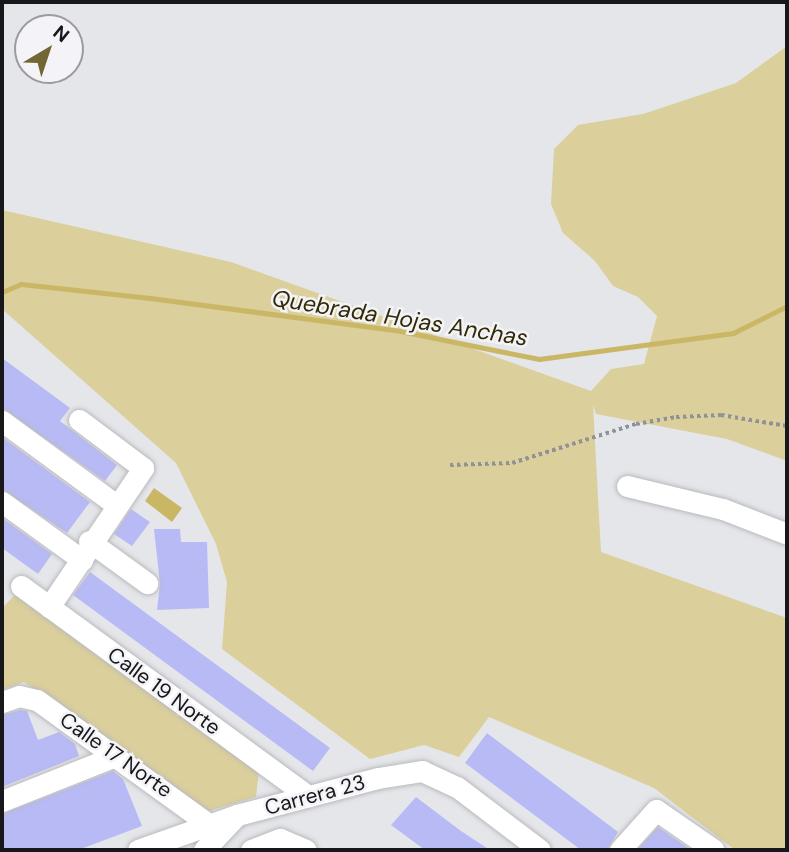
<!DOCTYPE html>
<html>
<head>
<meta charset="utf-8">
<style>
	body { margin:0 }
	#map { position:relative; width:789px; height:852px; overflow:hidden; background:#e5e6ea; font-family:"DM Sans",sans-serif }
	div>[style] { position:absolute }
	.green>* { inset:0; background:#dbcf9b }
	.water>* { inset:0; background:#cab766 }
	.stream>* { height:5px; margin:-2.5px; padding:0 2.5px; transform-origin:2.5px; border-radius:2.5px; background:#cab766 }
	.building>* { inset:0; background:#b8baf6 }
	.path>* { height:3.5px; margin-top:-1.75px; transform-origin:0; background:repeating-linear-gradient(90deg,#919295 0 3.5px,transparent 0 7px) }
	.roads { filter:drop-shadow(0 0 2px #b9babe) drop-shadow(0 0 2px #b9babe) }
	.minor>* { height:21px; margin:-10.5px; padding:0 10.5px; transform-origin:10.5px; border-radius:10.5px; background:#fff }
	span { translate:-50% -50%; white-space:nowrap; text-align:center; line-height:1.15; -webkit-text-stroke:5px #f3f3f8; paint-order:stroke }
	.street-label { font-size:21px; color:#18181a }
	.water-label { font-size:23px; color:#322a05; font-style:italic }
	.frame { position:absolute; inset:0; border:4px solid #18181a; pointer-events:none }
	.north { position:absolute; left:14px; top:14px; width:70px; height:70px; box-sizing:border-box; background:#f3f3f8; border:2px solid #9b9b9f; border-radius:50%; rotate:39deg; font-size:19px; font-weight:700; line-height:28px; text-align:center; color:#18181a }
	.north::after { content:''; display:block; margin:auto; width:24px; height:32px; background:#726633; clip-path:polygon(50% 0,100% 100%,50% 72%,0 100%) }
</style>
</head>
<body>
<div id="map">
	<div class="green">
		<i style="clip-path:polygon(787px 46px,787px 461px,727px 439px,596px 414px,593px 405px,601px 552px,787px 618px,787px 850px,735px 850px,654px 788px,489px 717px,459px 757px,424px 745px,370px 759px,222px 649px,227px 582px,216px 544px,176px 463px,2px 309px,2px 210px,231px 262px,591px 391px,611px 369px,644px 364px,657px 316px,638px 297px,613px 286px,595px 261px,563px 233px,551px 204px,554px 149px,578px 125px,643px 114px,736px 83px)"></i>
		<i style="clip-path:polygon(15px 595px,259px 771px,256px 797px,209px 811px,24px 682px,2px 690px,2px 608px)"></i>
	</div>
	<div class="water">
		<i style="clip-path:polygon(154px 488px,182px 508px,172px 522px,145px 501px)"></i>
	</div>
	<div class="stream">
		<i style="left:2px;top:292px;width:21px;rotate:-23deg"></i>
		<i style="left:21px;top:284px;width:130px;rotate:6.2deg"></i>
		<i style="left:150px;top:298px;width:252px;rotate:7.5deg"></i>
		<i style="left:400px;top:331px;width:142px;rotate:11.4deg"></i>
		<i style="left:539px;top:359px;width:196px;rotate:-7.6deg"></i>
		<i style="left:733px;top:333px;width:60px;rotate:-26.6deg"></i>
	</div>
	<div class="building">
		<i style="clip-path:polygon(2px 358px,70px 408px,60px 421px,117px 465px,105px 481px,2px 408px)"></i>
		<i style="clip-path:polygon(2px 437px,90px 502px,67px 533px,2px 489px)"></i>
		<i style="clip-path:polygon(131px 509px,150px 522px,132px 546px,114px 534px)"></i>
		<i style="clip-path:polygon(2px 518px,52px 554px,38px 574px,2px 548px)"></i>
		<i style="clip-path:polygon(154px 529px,180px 529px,181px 542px,207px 542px,209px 608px,157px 610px,160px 584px)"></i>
		<i style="clip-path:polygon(90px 572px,330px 748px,313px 771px,73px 595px)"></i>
		<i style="clip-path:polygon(20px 710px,27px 711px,38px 740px,59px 732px,75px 744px,79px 756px,2px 787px,2px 715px)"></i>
		<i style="clip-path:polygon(487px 733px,618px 832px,607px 850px,581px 850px,465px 763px)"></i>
		<i style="clip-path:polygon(113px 771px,123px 779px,142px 826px,78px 850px,2px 850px,2px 814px)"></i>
		<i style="clip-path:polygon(416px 797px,461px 831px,490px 850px,425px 850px,391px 825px)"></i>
		<i style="clip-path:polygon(658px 827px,691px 850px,637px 850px)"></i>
	</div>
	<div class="path">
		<i style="left:450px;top:465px;width:62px;rotate:-1.8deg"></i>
		<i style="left:512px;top:463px;width:130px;rotate:-17.5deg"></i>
		<i style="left:636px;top:424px;width:41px;rotate:-9.9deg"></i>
		<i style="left:676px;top:417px;width:45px;rotate:-2.5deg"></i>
		<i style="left:721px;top:415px;width:67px;rotate:9.5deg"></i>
	</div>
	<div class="roads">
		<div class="minor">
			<i style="left:2px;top:421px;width:140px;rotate:36.3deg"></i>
			<i style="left:627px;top:486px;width:99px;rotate:13.5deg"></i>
			<i style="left:723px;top:509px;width:69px;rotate:21.3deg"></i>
			<i style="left:2px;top:502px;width:99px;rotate:35.9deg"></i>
			<i style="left:89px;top:541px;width:72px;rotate:35.9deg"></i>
			<i style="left:21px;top:586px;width:356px;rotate:36.2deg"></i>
			<i style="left:49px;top:607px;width:168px;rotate:-55.9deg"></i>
			<i style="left:143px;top:468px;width:80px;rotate:-143.1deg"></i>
			<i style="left:2px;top:702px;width:18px;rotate:-19deg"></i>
			<i style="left:19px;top:696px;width:18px;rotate:13deg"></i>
			<i style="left:37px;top:700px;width:211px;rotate:35.9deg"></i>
			<i style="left:2px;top:801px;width:122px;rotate:-21.7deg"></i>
			<i style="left:138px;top:850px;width:105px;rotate:-19.5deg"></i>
			<i style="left:237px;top:815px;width:146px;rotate:-14.7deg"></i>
			<i style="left:378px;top:778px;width:45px;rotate:-9deg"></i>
			<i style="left:422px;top:771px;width:38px;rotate:25deg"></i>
			<i style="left:457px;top:787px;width:104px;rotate:37.2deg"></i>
			<i style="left:204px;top:850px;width:48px;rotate:-46.7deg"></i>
			<i style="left:251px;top:850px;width:31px;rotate:-21deg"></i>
			<i style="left:280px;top:839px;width:28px;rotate:23deg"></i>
			<i style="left:620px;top:850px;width:54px;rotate:-48deg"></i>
			<i style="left:656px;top:810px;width:70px;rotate:34.6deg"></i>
		</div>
	</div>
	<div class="street-label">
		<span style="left:164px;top:691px;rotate:36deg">Calle 19 Norte</span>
		<span style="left:116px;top:755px;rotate:35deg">Calle 17 Norte</span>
		<span style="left:315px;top:795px;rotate:-15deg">Carrera 23</span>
	</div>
	<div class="water-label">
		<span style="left:400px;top:318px;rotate:9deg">Quebrada Hojas Anchas</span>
	</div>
	<div class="frame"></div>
	<div class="north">N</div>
</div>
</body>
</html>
